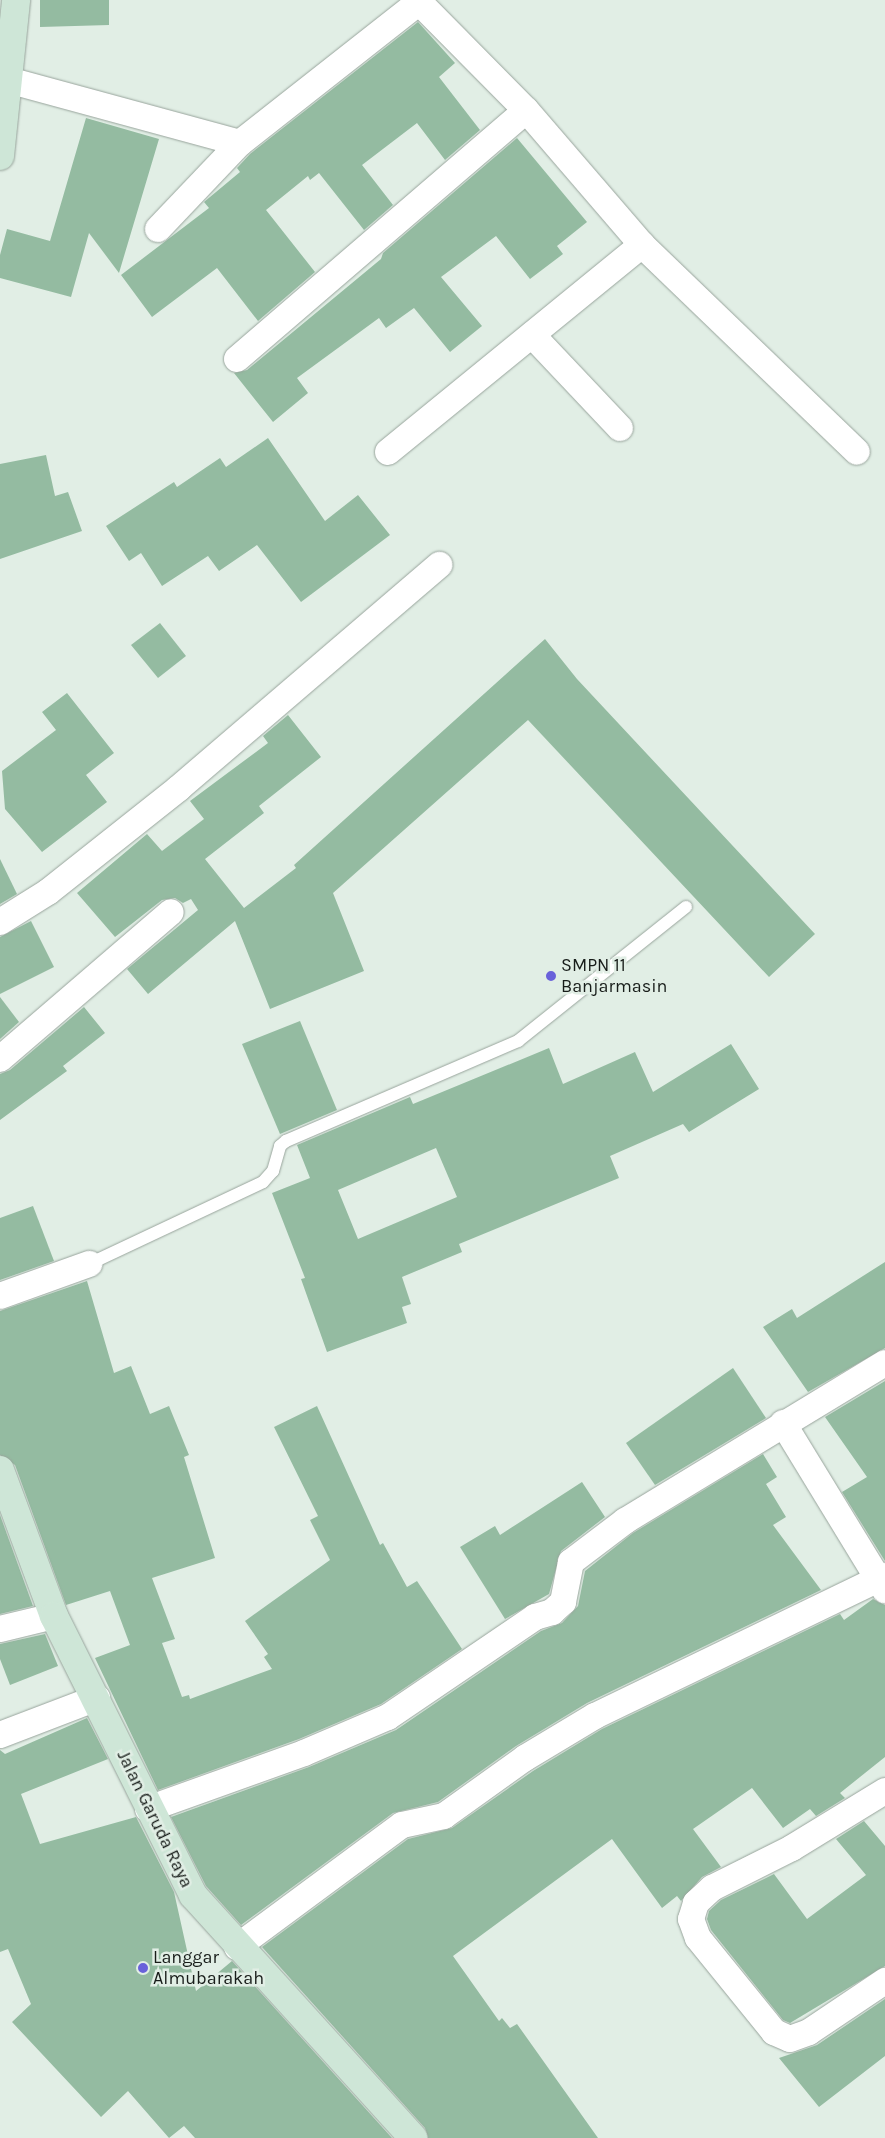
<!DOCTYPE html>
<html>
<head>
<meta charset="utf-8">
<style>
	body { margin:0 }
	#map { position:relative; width:885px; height:2138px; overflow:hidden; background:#e1eee5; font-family:Karla,sans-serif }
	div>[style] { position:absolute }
	.building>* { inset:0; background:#94bba1 }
	.roads { filter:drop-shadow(0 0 1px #98a49c) drop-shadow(0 0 1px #98a49c) }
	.lane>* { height:12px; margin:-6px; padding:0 6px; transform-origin:6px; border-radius:6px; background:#fff }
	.street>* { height:26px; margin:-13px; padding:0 13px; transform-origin:13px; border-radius:13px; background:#fff }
	.secondary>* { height:28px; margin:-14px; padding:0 14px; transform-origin:14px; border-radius:14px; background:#cee6d7 }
	.dots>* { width:14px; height:14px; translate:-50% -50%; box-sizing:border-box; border:2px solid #e1eee5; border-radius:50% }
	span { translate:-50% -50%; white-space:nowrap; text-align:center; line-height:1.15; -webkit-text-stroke:5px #e1eee5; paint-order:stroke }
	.poi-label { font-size:18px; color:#181d1a }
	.left { translate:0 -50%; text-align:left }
	.street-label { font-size:18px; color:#181d1a }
</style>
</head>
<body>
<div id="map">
	<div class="building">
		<i style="clip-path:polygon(40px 0,109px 0,109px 25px,40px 27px)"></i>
		<i style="clip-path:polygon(418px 22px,455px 63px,439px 77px,480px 130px,445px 160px,417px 123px,362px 165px,393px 205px,364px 230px,319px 173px,310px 180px,308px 176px,266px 210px,315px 272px,258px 321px,217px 268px,152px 317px,121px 275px,209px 208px,204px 202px,240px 172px,237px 168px,250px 154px)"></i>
		<i style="clip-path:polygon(86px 118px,159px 139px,119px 273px,89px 233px,71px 297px,0 278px,0 255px,7px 229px,50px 241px)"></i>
		<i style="clip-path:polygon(517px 138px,587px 222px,557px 246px,563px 254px,530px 279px,496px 236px,441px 277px,482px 326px,450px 352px,414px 308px,386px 328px,379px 318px,297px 378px,308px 393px,273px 422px,234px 373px,247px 370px,381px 259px,383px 253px)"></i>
		<i style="clip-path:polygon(268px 438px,325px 521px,358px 495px,390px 535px,301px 602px,257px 545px,219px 571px,208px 556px,162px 586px,141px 553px,129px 561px,106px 526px,174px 482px,177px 487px,220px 458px,226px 467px)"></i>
		<i style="clip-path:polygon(46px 455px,55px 496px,68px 492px,82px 531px,0 559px,0 464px)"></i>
		<i style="clip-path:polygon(160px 623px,186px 656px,158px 678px,131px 645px)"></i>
		<i style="clip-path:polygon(545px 639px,577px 679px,815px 934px,769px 977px,528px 720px,333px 893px,364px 971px,270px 1009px,235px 921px,148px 994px,127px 969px,198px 910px,191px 899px,183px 903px,175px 898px,162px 900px,115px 937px,77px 893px,147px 834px,162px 851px,204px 819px,190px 801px,268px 743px,263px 736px,288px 715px,321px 757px,259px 806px,264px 813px,205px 859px,244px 908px,296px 868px,294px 865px)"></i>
		<i style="clip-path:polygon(67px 693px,114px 753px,86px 775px,107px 802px,42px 852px,5px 809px,2px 771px,56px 730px,42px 712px)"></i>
		<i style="clip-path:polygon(0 859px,17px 894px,0 904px)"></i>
		<i style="clip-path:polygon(31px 921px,54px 967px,0 994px,0 937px)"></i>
		<i style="clip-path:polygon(0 997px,19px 1022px,0 1039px)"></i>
		<i style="clip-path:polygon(84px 1007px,105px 1033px,63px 1066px,67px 1071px,0 1120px,0 1074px,10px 1070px)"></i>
		<i style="clip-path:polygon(300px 1021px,337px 1110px,280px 1134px,242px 1044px)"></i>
		<i style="clip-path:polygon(evenodd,731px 1044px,759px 1089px,689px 1132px,683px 1124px,610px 1156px,619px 1178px,459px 1244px,462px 1252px,402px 1277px,411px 1304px,402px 1307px,407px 1323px,327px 1352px,301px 1279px,305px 1278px,272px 1193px,310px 1178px,297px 1145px,410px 1097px,413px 1104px,549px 1048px,563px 1084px,635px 1052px,653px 1092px,731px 1044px,436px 1148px,457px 1197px,358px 1239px,338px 1190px,436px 1148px)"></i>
		<i style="clip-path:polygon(33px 1206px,54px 1261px,0 1280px,0 1218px)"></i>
		<i style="clip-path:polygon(885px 1262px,885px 1348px,808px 1392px,763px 1327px,792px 1309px,797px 1318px)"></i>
		<i style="clip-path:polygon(87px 1281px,114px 1373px,131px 1366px,150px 1414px,169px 1406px,189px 1455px,184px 1457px,215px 1558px,152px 1578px,175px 1639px,162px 1643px,182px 1697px,189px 1695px,190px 1699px,272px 1669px,264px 1657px,268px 1654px,245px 1621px,330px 1560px,310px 1520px,318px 1516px,274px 1427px,317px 1406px,380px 1545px,383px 1543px,407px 1587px,417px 1581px,462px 1649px,381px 1704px,299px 1739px,158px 1790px,95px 1658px,130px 1645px,110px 1591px,66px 1605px,15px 1465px,0 1455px,0 1311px)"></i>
		<i style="clip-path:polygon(733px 1368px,766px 1418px,655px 1485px,626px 1443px)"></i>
		<i style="clip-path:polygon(885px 1381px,885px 1561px,842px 1492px,867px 1477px,825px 1417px)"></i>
		<i style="clip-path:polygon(763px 1454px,777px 1477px,766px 1484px,786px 1517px,773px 1525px,821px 1590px,587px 1703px,516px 1746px,438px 1802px,393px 1813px,241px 1925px,206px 1886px,171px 1817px,309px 1767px,396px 1730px,541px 1631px,562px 1623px,578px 1606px,585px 1571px,633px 1533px)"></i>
		<i style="clip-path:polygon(582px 1482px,605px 1517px,561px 1551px,549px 1594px,505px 1619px,460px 1547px,495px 1526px,500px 1535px)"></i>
		<i style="clip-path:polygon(0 1515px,33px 1606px,0 1614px)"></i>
		<i style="clip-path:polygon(873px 1599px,885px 1605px,885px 1757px,840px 1793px,845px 1798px,816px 1816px,810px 1809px,783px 1828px,752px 1788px,693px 1829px,721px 1867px,702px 1877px,681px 1901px,677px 1896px,662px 1908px,612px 1839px,453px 1956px,499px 2021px,502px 2018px,510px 2028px,517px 2024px,598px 2138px,428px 2138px,425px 2128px,262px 1947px,408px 1839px,452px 1828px,533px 1771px,602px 1729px,840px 1614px,844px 1620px)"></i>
		<i style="clip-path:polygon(45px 1634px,58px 1666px,10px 1685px,0 1659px,0 1644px)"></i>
		<i style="clip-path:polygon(87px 1718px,108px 1759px,21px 1794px,40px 1844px,136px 1817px,174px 1892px,196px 1991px,232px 1961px,392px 2138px,195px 2138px,184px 2126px,169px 2138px,128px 2091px,101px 2117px,12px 2022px,31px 2004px,8px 1949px,0 1952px,0 1750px,5px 1754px)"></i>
		<i style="clip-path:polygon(864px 1821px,885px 1846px,885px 1966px,790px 2023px,783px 2020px,711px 1930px,707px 1919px,709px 1911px,721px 1900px,774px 1874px,807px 1919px,866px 1875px,836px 1839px)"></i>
		<i style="clip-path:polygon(885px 1999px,885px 2056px,819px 2107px,779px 2058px,817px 2045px)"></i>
	</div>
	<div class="roads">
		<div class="lane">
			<i style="left:89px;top:1264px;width:192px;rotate:-25.2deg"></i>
			<i style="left:263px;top:1182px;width:15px;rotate:-48deg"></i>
			<i style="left:273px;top:1171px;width:26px;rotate:-74deg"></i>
			<i style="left:280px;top:1146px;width:8px;rotate:-40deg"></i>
			<i style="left:286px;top:1141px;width:253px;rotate:-23.3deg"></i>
			<i style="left:518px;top:1041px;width:215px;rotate:-38.6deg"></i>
		</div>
		<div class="street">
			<i style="left:8px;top:80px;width:240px;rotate:15.2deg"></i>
			<i style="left:240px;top:143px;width:228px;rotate:-38.2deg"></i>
			<i style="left:419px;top:2px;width:152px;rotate:45.3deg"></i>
			<i style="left:526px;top:110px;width:178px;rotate:49.3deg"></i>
			<i style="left:642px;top:245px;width:298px;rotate:43.9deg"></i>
			<i style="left:158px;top:229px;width:119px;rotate:-46.4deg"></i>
			<i style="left:532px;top:335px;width:128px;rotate:46.6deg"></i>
			<i style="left:237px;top:359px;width:381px;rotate:-40.7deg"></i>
			<i style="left:388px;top:452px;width:328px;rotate:-39.2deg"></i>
			<i style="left:0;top:922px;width:57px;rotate:-32deg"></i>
			<i style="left:48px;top:892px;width:167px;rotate:-38.4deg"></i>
			<i style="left:179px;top:788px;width:343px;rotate:-40.6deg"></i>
			<i style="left:0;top:1059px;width:225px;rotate:-40.7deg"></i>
			<i style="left:0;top:1296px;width:95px;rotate:-19.8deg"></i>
			<i style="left:783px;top:1423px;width:196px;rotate:58.6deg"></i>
			<i style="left:0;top:1629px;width:56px;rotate:-13.5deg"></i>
			<i style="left:0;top:1735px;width:104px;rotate:-20.9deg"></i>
			<i style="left:885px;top:1791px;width:109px;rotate:148.5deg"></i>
			<i style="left:792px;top:1848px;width:89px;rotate:153.4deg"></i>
			<i style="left:712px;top:1888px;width:22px;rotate:137deg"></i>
			<i style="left:696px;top:1903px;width:17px;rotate:107deg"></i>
			<i style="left:691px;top:1919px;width:20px;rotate:70deg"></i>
			<i style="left:698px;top:1938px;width:121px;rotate:51deg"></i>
			<i style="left:774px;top:2032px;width:17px;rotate:24deg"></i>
			<i style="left:790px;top:2039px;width:20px;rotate:-20deg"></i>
			<i style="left:809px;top:2032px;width:92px;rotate:-33.9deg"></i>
			<i style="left:148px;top:1809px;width:166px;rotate:-19.7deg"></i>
			<i style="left:304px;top:1753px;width:91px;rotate:-23.2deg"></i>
			<i style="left:388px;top:1717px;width:178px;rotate:-34.2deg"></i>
			<i style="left:535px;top:1617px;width:18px;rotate:-16deg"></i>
			<i style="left:552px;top:1612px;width:15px;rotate:-42deg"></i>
			<i style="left:563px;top:1602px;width:41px;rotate:-78.7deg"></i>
			<i style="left:571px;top:1562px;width:68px;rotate:-37.2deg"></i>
			<i style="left:625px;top:1521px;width:304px;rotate:-31.3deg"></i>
			<i style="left:237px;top:1947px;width:205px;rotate:-36.5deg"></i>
			<i style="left:402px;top:1825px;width:43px;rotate:-12.1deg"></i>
			<i style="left:444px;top:1816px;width:100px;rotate:-35.6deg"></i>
			<i style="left:525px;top:1758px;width:82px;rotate:-31deg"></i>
			<i style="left:595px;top:1716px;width:322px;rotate:-25.8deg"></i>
		</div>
		<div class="secondary">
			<i style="left:0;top:156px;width:157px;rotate:-84.1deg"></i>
			<i style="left:0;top:1470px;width:156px;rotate:69.7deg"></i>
			<i style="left:54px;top:1616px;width:312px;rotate:63.5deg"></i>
			<i style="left:193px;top:1895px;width:328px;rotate:47.8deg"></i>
		</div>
	</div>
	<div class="dots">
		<i style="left:551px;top:976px;background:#6961da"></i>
		<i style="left:143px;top:1968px;background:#6961da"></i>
	</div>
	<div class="poi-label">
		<span class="left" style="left:561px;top:976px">SMPN 11<br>Banjarmasin</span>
		<span class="left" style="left:153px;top:1968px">Langgar<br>Almubarakah</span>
	</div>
	<div class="street-label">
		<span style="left:155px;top:1819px;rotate:64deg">Jalan Garuda Raya</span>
	</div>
</div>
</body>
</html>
